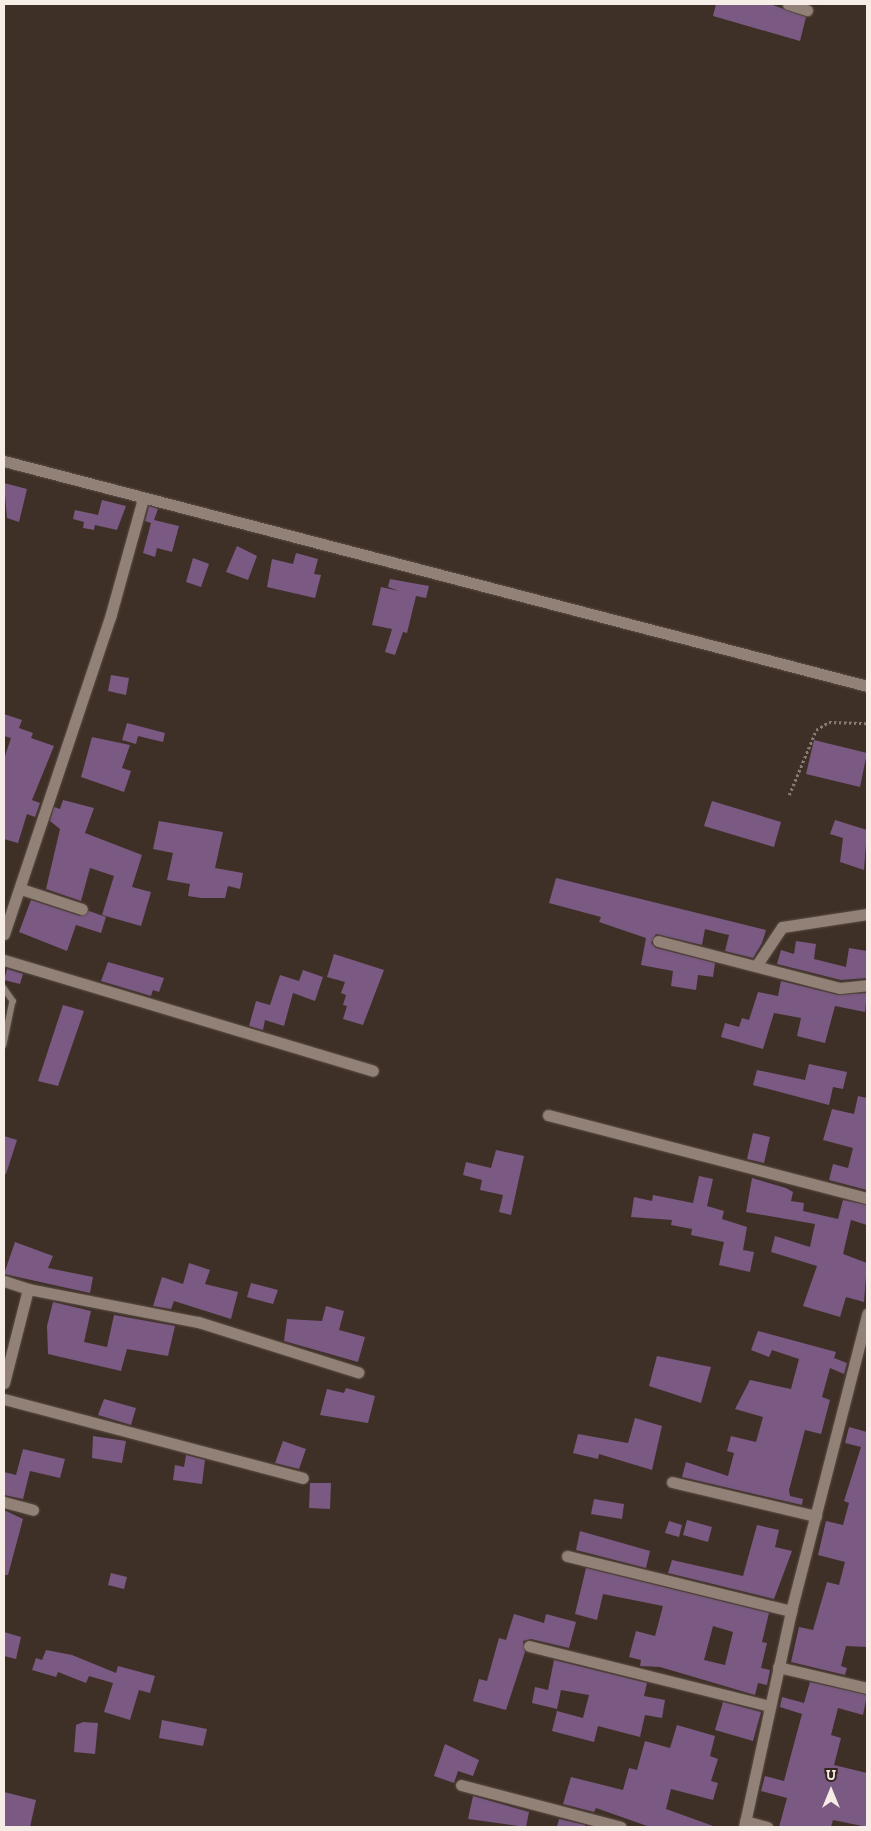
<!DOCTYPE html>
<html>
<head>
<meta charset="utf-8">
<style>
	body { margin:0 }
	#map { position:relative; width:871px; height:1831px; overflow:hidden; background:#3f3027; font-family:"Zilla Slab",serif }
	div>[style] { position:absolute }
	.building>* { inset:0; background:#7a5982 }
	.path>* { height:2.5px; margin-top:-1.25px; transform-origin:0; background:repeating-linear-gradient(90deg,#887b73 0 2.5px,transparent 0 5px) }
	.roads { filter:drop-shadow(0 0 1px #5c4f48) drop-shadow(0 0 1px #5c4f48) }
	.service>* { height:5.5px; margin:-2.75px; padding:0 2.75px; transform-origin:2.75px; border-radius:2.75px; background:#928176 }
	.minor>* { height:11px; margin:-5.5px; padding:0 5.5px; transform-origin:5.5px; border-radius:5.5px; background:#928176 }
	span { translate:-50% -50%; white-space:nowrap; text-align:center; line-height:1.15; -webkit-text-stroke:4px #35261e; paint-order:stroke }
	.frame { position:absolute; inset:0; border:5px solid #f7ede7; pointer-events:none }
	.north { position:absolute; left:806px; top:1766px; width:50px; height:50px; -webkit-text-stroke:4px #35261e; paint-order:stroke; rotate:0deg; font-size:14px; font-weight:700; line-height:20px; text-align:center; color:#f7ede7 }
	.north::after { content:''; display:block; margin:auto; width:18px; height:22px; background:#f7ede7; clip-path:polygon(50% 0,100% 100%,50% 72%,0 100%) }
</style>
</head>
<body>
<div id="map">
	<div class="building">
		<i style="clip-path:polygon(716px 4px,770px 4px,806px 17px,800px 41px,713px 16px)"></i>
		<i style="clip-path:polygon(4px 483px,27px 489px,19px 522px,7px 518px)"></i>
		<i style="clip-path:polygon(102px 500px,126px 506px,117px 530px,95px 525px,94px 530px,83px 528px,84px 522px,73px 519px,75px 510px,98px 515px)"></i>
		<i style="clip-path:polygon(149px 506px,158px 509px,154px 520px,179px 526px,172px 552px,157px 548px,155px 557px,143px 553px,151px 523px,145px 521px)"></i>
		<i style="clip-path:polygon(237px 546px,257px 556px,248px 580px,226px 572px)"></i>
		<i style="clip-path:polygon(296px 553px,318px 559px,314px 574px,321px 575px,315px 598px,267px 587px,272px 559px,293px 564px)"></i>
		<i style="clip-path:polygon(193px 558px,209px 564px,201px 587px,186px 582px)"></i>
		<i style="clip-path:polygon(390px 579px,429px 586px,426px 598px,416px 596px,407px 633px,403px 632px,395px 655px,385px 652px,392px 629px,372px 625px,381px 587px,399px 591px,388px 587px)"></i>
		<i style="clip-path:polygon(111px 675px,129px 678px,126px 695px,108px 691px)"></i>
		<i style="clip-path:polygon(4px 714px,22px 720px,19px 728px,33px 733px,31px 738px,54px 746px,32px 800px,40px 803px,35px 817px,27px 814px,18px 843px,4px 839px,4px 759px,11px 738px,4px 736px)"></i>
		<i style="clip-path:polygon(127px 723px,165px 733px,163px 742px,138px 736px,136px 744px,122px 740px)"></i>
		<i style="clip-path:polygon(92px 737px,130px 745px,122px 768px,131px 771px,124px 792px,81px 777px)"></i>
		<i style="clip-path:polygon(814px 740px,867px 753px,860px 787px,806px 774px)"></i>
		<i style="clip-path:polygon(63px 800px,94px 808px,85px 833px,142px 855px,132px 887px,151px 892px,141px 926px,102px 915px,114px 876px,90px 868px,81px 901px,46px 889px,60px 829px,50px 821px,54px 807px,60px 809px)"></i>
		<i style="clip-path:polygon(712px 801px,781px 822px,774px 847px,704px 826px)"></i>
		<i style="clip-path:polygon(835px 820px,867px 830px,864px 870px,840px 862px,843px 838px,830px 834px)"></i>
		<i style="clip-path:polygon(159px 821px,223px 832px,215px 868px,243px 873px,240px 889px,228px 886px,225px 898px,201px 898px,188px 896px,190px 884px,167px 880px,173px 853px,153px 849px)"></i>
		<i style="clip-path:polygon(556px 878px,766px 930px,762px 943px,753px 958px,725px 951px,729px 935px,716px 932px,705px 929px,702px 945px,656px 934px,651px 943px,656px 948px,715px 963px,713px 977px,698px 975px,696px 990px,671px 986px,673px 971px,641px 965px,646px 938px,599px 922px,601px 917px,549px 903px)"></i>
		<i style="clip-path:polygon(31px 900px,80px 916px,89px 911px,106px 917px,101px 933px,76px 925px,67px 951px,19px 932px)"></i>
		<i style="clip-path:polygon(796px 941px,816px 944px,814px 959px,846px 967px,849px 948px,867px 951px,867px 978px,841px 980px,777px 964px,781px 950px,794px 954px)"></i>
		<i style="clip-path:polygon(334px 954px,384px 970px,363px 1025px,343px 1019px,347px 1006px,343px 1005px,346px 995px,341px 993px,345px 982px,327px 977px)"></i>
		<i style="clip-path:polygon(108px 962px,164px 978px,159px 992px,153px 990px,151px 996px,101px 981px)"></i>
		<i style="clip-path:polygon(7px 969px,23px 974px,20px 984px,4px 980px)"></i>
		<i style="clip-path:polygon(303px 970px,323px 977px,315px 1001px,293px 993px,284px 1026px,265px 1020px,263px 1030px,249px 1026px,256px 1001px,270px 1005px,280px 975px,299px 981px)"></i>
		<i style="clip-path:polygon(781px 981px,838px 995px,867px 993px,865px 1012px,835px 1006px,825px 1043px,797px 1036px,801px 1018px,774px 1013px,763px 1049px,721px 1037px,725px 1023px,739px 1027px,742px 1018px,749px 1020px,758px 992px,778px 996px)"></i>
		<i style="clip-path:polygon(63px 1005px,84px 1011px,58px 1086px,38px 1081px)"></i>
		<i style="clip-path:polygon(809px 1064px,847px 1072px,843px 1089px,833px 1087px,829px 1105px,753px 1085px,757px 1070px,805px 1080px)"></i>
		<i style="clip-path:polygon(858px 1096px,867px 1098px,867px 1190px,829px 1180px,833px 1164px,848px 1168px,853px 1148px,823px 1140px,832px 1109px,854px 1114px)"></i>
		<i style="clip-path:polygon(753px 1133px,770px 1137px,764px 1163px,747px 1159px)"></i>
		<i style="clip-path:polygon(4px 1136px,17px 1140px,6px 1174px,4px 1174px)"></i>
		<i style="clip-path:polygon(496px 1150px,524px 1156px,511px 1215px,499px 1212px,503px 1195px,480px 1190px,482px 1180px,463px 1175px,466px 1162px,491px 1168px)"></i>
		<i style="clip-path:polygon(699px 1176px,713px 1179px,707px 1206px,724px 1211px,722px 1219px,747px 1227px,743px 1250px,754px 1252px,750px 1272px,719px 1265px,724px 1242px,691px 1235px,692px 1229px,671px 1225px,672px 1220px,631px 1217px,634px 1197px,652px 1201px,653px 1195px,693px 1203px)"></i>
		<i style="clip-path:polygon(752px 1178px,786px 1188px,793px 1192px,791px 1201px,804px 1203px,803px 1211px,838px 1219px,843px 1200px,867px 1205px,867px 1225px,851px 1220px,843px 1254px,867px 1263px,864px 1302px,846px 1297px,840px 1317px,803px 1306px,817px 1266px,771px 1252px,775px 1236px,810px 1247px,815px 1224px,746px 1212px)"></i>
		<i style="clip-path:polygon(15px 1242px,53px 1256px,48px 1268px,93px 1277px,90px 1293px,4px 1274px)"></i>
		<i style="clip-path:polygon(189px 1263px,210px 1270px,205px 1284px,238px 1292px,231px 1319px,174px 1301px,171px 1309px,153px 1306px,162px 1277px,183px 1284px)"></i>
		<i style="clip-path:polygon(251px 1283px,278px 1290px,273px 1304px,247px 1297px)"></i>
		<i style="clip-path:polygon(53px 1302px,91px 1311px,84px 1342px,107px 1347px,114px 1315px,175px 1326px,168px 1356px,127px 1349px,121px 1371px,48px 1354px,47px 1326px)"></i>
		<i style="clip-path:polygon(326px 1306px,344px 1311px,339px 1330px,365px 1337px,358px 1362px,284px 1341px,287px 1319px,322px 1321px)"></i>
		<i style="clip-path:polygon(758px 1331px,836px 1352px,834px 1358px,847px 1363px,844px 1374px,830px 1368px,822px 1397px,830px 1400px,821px 1434px,805px 1430px,789px 1490px,790px 1496px,803px 1499px,802px 1505px,682px 1477px,686px 1462px,728px 1476px,734px 1453px,727px 1451px,731px 1436px,756px 1442px,763px 1417px,735px 1409px,750px 1380px,791px 1389px,799px 1359px,772px 1350px,769px 1357px,751px 1350px)"></i>
		<i style="clip-path:polygon(657px 1356px,711px 1367px,701px 1403px,649px 1386px)"></i>
		<i style="clip-path:polygon(346px 1388px,375px 1396px,368px 1423px,320px 1415px,327px 1389px,344px 1393px)"></i>
		<i style="clip-path:polygon(104px 1399px,136px 1408px,131px 1425px,98px 1415px)"></i>
		<i style="clip-path:polygon(635px 1418px,662px 1426px,652px 1470px,599px 1454px,598px 1459px,573px 1453px,578px 1434px,628px 1443px)"></i>
		<i style="clip-path:polygon(849px 1427px,867px 1432px,867px 1647px,846px 1646px,841px 1666px,847px 1668px,845px 1675px,791px 1662px,799px 1627px,813px 1630px,827px 1582px,839px 1585px,845px 1562px,818px 1555px,826px 1521px,843px 1525px,849px 1503px,844px 1501px,861px 1447px,845px 1443px)"></i>
		<i style="clip-path:polygon(93px 1436px,126px 1441px,122px 1463px,92px 1458px)"></i>
		<i style="clip-path:polygon(283px 1441px,306px 1449px,299px 1469px,275px 1463px)"></i>
		<i style="clip-path:polygon(23px 1449px,65px 1459px,60px 1478px,30px 1471px,23px 1499px,4px 1495px,4px 1472px,16px 1475px)"></i>
		<i style="clip-path:polygon(186px 1455px,205px 1460px,202px 1484px,173px 1480px,175px 1465px,184px 1467px)"></i>
		<i style="clip-path:polygon(310px 1483px,331px 1483px,330px 1509px,309px 1508px)"></i>
		<i style="clip-path:polygon(594px 1499px,624px 1504px,622px 1519px,591px 1514px)"></i>
		<i style="clip-path:polygon(4px 1510px,23px 1519px,8px 1575px,4px 1575px)"></i>
		<i style="clip-path:polygon(687px 1520px,712px 1527px,708px 1542px,683px 1535px)"></i>
		<i style="clip-path:polygon(669px 1521px,682px 1525px,679px 1537px,665px 1533px)"></i>
		<i style="clip-path:polygon(757px 1525px,779px 1530px,775px 1547px,792px 1551px,774px 1599px,668px 1573px,672px 1560px,743px 1576px)"></i>
		<i style="clip-path:polygon(580px 1531px,650px 1551px,646px 1568px,576px 1550px)"></i>
		<i style="clip-path:polygon(evenodd,586px 1568px,769px 1613px,762px 1642px,767px 1643px,761px 1668px,770px 1670px,767px 1685px,758px 1683px,755px 1695px,660px 1667px,640px 1666px,641px 1660px,629px 1657px,636px 1631px,655px 1636px,663px 1606px,603px 1594px,597px 1620px,575px 1614px,586px 1568px,713px 1626px,733px 1632px,725px 1665px,704px 1660px,713px 1626px)"></i>
		<i style="clip-path:polygon(111px 1573px,127px 1577px,124px 1589px,108px 1585px)"></i>
		<i style="clip-path:polygon(514px 1614px,544px 1623px,546px 1614px,576px 1622px,569px 1648px,531px 1639px,523px 1641px,525px 1652px,506px 1710px,473px 1701px,479px 1679px,487px 1681px,499px 1638px,506px 1640px)"></i>
		<i style="clip-path:polygon(4px 1632px,21px 1637px,16px 1659px,4px 1656px)"></i>
		<i style="clip-path:polygon(46px 1650px,72px 1655px,116px 1673px,118px 1666px,155px 1676px,150px 1693px,139px 1690px,130px 1720px,104px 1712px,113px 1683px,89px 1676px,86px 1683px,58px 1672px,56px 1677px,32px 1670px,36px 1658px,42px 1660px)"></i>
		<i style="clip-path:polygon(554px 1660px,647px 1683px,644px 1696px,665px 1700px,662px 1718px,645px 1715px,640px 1737px,598px 1726px,594px 1742px,552px 1731px,557px 1711px,583px 1718px,589px 1695px,561px 1690px,557px 1709px,532px 1703px,535px 1687px,548px 1690px)"></i>
		<i style="clip-path:polygon(810px 1682px,867px 1695px,863px 1715px,838px 1708px,831px 1735px,841px 1738px,834px 1765px,867px 1773px,867px 1827px,833px 1820px,831px 1827px,779px 1827px,787px 1798px,761px 1791px,765px 1776px,784px 1781px,802px 1714px,780px 1707px,782px 1697px,804px 1703px)"></i>
		<i style="clip-path:polygon(723px 1702px,761px 1712px,753px 1741px,715px 1730px)"></i>
		<i style="clip-path:polygon(162px 1720px,207px 1729px,203px 1746px,159px 1738px)"></i>
		<i style="clip-path:polygon(83px 1722px,98px 1723px,95px 1754px,74px 1752px,76px 1725px)"></i>
		<i style="clip-path:polygon(677px 1725px,715px 1736px,710px 1756px,718px 1759px,711px 1781px,718px 1783px,713px 1800px,671px 1789px,666px 1809px,716px 1827px,650px 1827px,596px 1808px,594px 1812px,563px 1804px,571px 1777px,623px 1790px,629px 1768px,637px 1770px,645px 1741px,670px 1748px)"></i>
		<i style="clip-path:polygon(445px 1744px,479px 1760px,473px 1776px,458px 1771px,454px 1783px,434px 1776px)"></i>
		<i style="clip-path:polygon(4px 1792px,36px 1800px,30px 1827px,4px 1827px)"></i>
		<i style="clip-path:polygon(473px 1796px,529px 1812px,526px 1827px,468px 1819px)"></i>
		<i style="clip-path:polygon(559px 1819px,585px 1825px,585px 1827px,557px 1827px)"></i>
	</div>
	<div class="path">
		<i style="left:789px;top:795px;width:70px;rotate:-67.4deg"></i>
		<i style="left:816px;top:730px;width:15px;rotate:-32deg"></i>
		<i style="left:829px;top:722px;width:38px;rotate:2deg"></i>
	</div>
	<div class="roads">
		<div class="service">
			<i style="left:4px;top:988px;width:16px;rotate:55deg"></i>
			<i style="left:13px;top:1001px;width:45px;rotate:101.6deg"></i>
		</div>
		<div class="minor">
			<i style="left:788px;top:4px;width:20px;rotate:18deg"></i>
			<i style="left:4px;top:461px;width:892px;rotate:14.61deg"></i>
			<i style="left:21px;top:889px;width:64px;rotate:18.2deg"></i>
			<i style="left:4px;top:934px;width:337px;rotate:-71.5deg"></i>
			<i style="left:111px;top:614px;width:119px;rotate:-74.5deg"></i>
			<i style="left:658px;top:941px;width:188px;rotate:14.5deg"></i>
			<i style="left:840px;top:988px;width:27px;rotate:-6deg"></i>
			<i style="left:4px;top:960px;width:385px;rotate:16.7deg"></i>
			<i style="left:756px;top:966px;width:47px;rotate:-56.3deg"></i>
			<i style="left:782px;top:927px;width:86px;rotate:-8.7deg"></i>
			<i style="left:548px;top:1115px;width:330px;rotate:14.6deg"></i>
			<i style="left:4px;top:1281px;width:25px;rotate:18deg"></i>
			<i style="left:28px;top:1289px;width:97px;rotate:104.3deg"></i>
			<i style="left:28px;top:1289px;width:173px;rotate:11deg"></i>
			<i style="left:198px;top:1322px;width:168px;rotate:17.4deg"></i>
			<i style="left:4px;top:1399px;width:309px;rotate:14.8deg"></i>
			<i style="left:672px;top:1482px;width:148px;rotate:13.3deg"></i>
			<i style="left:4px;top:1502px;width:30px;rotate:15deg"></i>
			<i style="left:567px;top:1556px;width:231px;rotate:13.8deg"></i>
			<i style="left:529px;top:1646px;width:247px;rotate:14deg"></i>
			<i style="left:778px;top:1667px;width:91px;rotate:13.3deg"></i>
			<i style="left:461px;top:1785px;width:165px;rotate:14.7deg"></i>
			<i style="left:745px;top:1821px;width:23px;rotate:15deg"></i>
			<i style="left:744px;top:1827px;width:221px;rotate:-77.7deg"></i>
			<i style="left:791px;top:1611px;width:307px;rotate:-75.6deg"></i>
		</div>
	</div>
	<div class="frame"></div>
	<div class="north">U</div>
</div>
</body>
</html>
